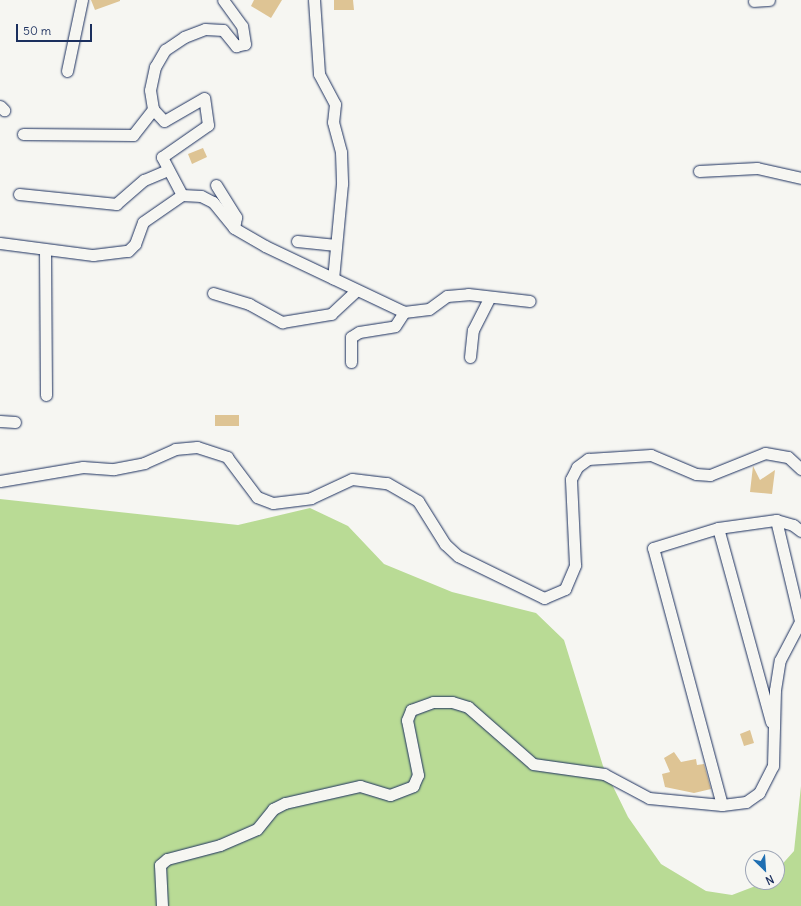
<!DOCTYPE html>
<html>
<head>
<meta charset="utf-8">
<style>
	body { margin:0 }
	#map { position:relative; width:801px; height:906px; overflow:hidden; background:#f6f6f2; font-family:Delius,sans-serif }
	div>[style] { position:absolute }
	.green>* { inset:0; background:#b9db95 }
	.building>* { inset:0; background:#dec494 }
	.roads { filter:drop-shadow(0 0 1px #1b2f5e) drop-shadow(0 0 1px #1b2f5e) }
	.minor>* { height:11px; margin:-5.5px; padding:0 5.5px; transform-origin:5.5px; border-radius:5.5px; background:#f6f6f2 }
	span { translate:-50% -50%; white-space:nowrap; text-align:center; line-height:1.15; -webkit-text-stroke:3px #f6f6f2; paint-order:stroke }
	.north { position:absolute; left:745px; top:850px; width:40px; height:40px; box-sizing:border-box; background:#f6f6f2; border:1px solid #9ea6b7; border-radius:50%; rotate:155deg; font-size:11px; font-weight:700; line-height:16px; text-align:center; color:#1b2f5e }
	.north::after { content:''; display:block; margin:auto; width:14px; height:18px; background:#1f6fb2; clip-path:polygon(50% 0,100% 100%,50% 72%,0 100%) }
	.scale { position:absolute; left:16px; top:24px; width:76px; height:18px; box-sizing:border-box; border:2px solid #1b2f5e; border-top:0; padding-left:5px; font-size:12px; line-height:14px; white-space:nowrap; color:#1b2f5e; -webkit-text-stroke:3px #f6f6f2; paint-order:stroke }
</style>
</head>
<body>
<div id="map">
	<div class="green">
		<i style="clip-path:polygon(0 499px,238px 525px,310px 508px,348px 526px,384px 564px,452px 592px,536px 613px,564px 640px,603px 766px,628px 817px,661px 864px,706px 891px,732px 895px,766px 882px,777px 882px,777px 870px,794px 851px,801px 786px,801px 906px,0 906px)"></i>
	</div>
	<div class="building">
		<i style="clip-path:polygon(91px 0,120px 0,120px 1px,95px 10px)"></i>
		<i style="clip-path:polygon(254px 0,282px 0,271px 18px,251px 6px)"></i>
		<i style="clip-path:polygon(334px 0,353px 0,354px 10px,334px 10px)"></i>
		<i style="clip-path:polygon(203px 148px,207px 157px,192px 164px,188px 154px)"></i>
		<i style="clip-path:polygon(215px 415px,239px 415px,239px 426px,215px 426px)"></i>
		<i style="clip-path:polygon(753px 466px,760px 480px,775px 470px,772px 494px,750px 492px)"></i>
		<i style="clip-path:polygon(750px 730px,754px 743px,744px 746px,740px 734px)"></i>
		<i style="clip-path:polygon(674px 752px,681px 762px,696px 759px,697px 765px,704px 764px,711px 789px,694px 793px,665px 787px,662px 774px,670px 772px,664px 758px)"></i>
	</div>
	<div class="roads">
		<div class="minor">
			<i style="left:314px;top:0;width:74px;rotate:86.1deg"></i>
			<i style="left:319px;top:74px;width:34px;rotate:62deg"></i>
			<i style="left:335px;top:104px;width:18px;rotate:96deg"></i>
			<i style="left:333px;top:122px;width:31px;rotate:75deg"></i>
			<i style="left:341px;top:152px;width:32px;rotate:88deg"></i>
			<i style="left:342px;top:184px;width:95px;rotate:95.4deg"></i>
			<i style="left:754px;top:1px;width:15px;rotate:-4deg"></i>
			<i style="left:67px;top:71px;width:73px;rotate:-78.1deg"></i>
			<i style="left:0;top:106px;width:6px;rotate:45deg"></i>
			<i style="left:23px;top:134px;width:110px;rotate:0.5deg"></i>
			<i style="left:133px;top:135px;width:33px;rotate:-52deg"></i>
			<i style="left:699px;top:171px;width:58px;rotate:-3deg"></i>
			<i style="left:757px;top:168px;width:45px;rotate:12.8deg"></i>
			<i style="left:216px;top:185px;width:38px;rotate:58deg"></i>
			<i style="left:236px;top:217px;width:11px;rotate:100deg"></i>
			<i style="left:19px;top:194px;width:98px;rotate:5.9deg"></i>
			<i style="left:116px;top:204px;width:37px;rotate:-41deg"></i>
			<i style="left:144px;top:180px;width:26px;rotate:-23deg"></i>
			<i style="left:182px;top:195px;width:43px;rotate:-117.8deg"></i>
			<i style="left:162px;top:157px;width:56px;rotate:-34.8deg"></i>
			<i style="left:208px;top:125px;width:27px;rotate:-98deg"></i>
			<i style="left:204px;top:98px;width:46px;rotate:150.1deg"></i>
			<i style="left:164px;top:121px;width:16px;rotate:-133deg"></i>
			<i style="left:153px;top:109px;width:19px;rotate:-99deg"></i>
			<i style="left:150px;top:90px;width:24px;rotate:-78deg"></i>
			<i style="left:155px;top:67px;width:20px;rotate:-60deg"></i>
			<i style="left:165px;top:50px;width:23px;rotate:-34deg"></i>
			<i style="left:184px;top:37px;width:22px;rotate:-21deg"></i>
			<i style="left:205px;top:29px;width:18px;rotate:3deg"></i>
			<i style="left:223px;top:30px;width:21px;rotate:51deg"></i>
			<i style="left:236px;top:46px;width:9px;rotate:-13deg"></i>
			<i style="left:245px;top:44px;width:18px;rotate:-99deg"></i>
			<i style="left:242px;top:26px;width:32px;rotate:-126deg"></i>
			<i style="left:297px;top:241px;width:39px;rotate:6deg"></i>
			<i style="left:0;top:243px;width:94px;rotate:7.4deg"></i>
			<i style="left:93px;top:255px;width:35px;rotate:-7deg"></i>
			<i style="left:128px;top:251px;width:10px;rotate:-45deg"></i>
			<i style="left:135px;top:244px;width:23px;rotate:-70deg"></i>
			<i style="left:143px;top:222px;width:47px;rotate:-34.7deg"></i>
			<i style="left:182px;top:195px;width:19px;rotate:3deg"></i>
			<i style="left:201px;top:196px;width:13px;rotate:27deg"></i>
			<i style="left:213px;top:202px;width:33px;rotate:51deg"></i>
			<i style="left:234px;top:228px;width:36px;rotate:30deg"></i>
			<i style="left:265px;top:246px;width:154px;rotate:25.4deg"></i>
			<i style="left:404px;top:312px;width:25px;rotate:-7deg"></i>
			<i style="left:429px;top:309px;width:22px;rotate:-36deg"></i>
			<i style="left:447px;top:296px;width:21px;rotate:-5deg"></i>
			<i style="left:468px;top:294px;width:62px;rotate:6.4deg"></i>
			<i style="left:45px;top:250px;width:145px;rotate:89.6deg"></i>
			<i style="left:213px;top:293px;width:38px;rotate:17deg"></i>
			<i style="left:249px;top:304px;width:38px;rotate:29deg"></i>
			<i style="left:282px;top:322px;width:50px;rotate:-9.3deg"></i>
			<i style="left:331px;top:314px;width:35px;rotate:-43deg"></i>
			<i style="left:470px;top:357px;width:27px;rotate:-84deg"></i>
			<i style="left:473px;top:330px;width:35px;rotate:-63deg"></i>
			<i style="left:351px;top:362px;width:25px;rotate:-90deg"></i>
			<i style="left:351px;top:337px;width:9px;rotate:-32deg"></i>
			<i style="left:359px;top:332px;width:36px;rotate:-9deg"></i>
			<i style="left:395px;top:326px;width:17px;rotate:-57deg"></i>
			<i style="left:0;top:421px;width:15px;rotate:4deg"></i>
			<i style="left:0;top:481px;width:84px;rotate:-9.6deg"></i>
			<i style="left:83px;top:467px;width:31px;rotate:4deg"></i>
			<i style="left:114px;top:469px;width:31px;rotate:-11deg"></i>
			<i style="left:144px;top:463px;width:34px;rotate:-24deg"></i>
			<i style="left:175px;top:449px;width:22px;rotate:-5deg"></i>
			<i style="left:197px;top:447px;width:32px;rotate:18deg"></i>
			<i style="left:227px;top:457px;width:50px;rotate:53.1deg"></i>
			<i style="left:257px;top:497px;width:17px;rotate:21deg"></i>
			<i style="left:273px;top:503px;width:38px;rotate:-7deg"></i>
			<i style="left:311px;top:498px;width:45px;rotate:-24.9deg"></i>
			<i style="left:352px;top:479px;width:35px;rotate:7deg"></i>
			<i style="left:387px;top:483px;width:36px;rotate:30deg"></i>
			<i style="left:418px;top:501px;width:51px;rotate:57.9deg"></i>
			<i style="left:445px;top:544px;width:18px;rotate:43deg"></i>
			<i style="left:458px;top:556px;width:96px;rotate:26deg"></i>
			<i style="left:544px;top:598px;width:23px;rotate:-23deg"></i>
			<i style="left:565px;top:589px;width:26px;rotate:-67deg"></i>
			<i style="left:575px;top:565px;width:86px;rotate:-92.7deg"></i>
			<i style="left:571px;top:479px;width:13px;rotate:-63deg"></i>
			<i style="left:577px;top:467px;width:14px;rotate:-36deg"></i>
			<i style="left:588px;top:459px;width:63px;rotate:-3.6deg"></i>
			<i style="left:651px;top:455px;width:49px;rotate:22.9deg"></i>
			<i style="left:696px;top:474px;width:14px;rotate:4deg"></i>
			<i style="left:710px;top:475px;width:59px;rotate:-21.8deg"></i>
			<i style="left:765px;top:453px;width:23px;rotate:10deg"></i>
			<i style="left:788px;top:457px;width:18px;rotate:43deg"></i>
			<i style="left:776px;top:520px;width:104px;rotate:76.6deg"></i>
			<i style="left:718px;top:528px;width:201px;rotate:74.7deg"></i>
			<i style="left:722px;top:805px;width:266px;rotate:-105deg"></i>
			<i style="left:653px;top:548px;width:68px;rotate:-17.1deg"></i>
			<i style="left:718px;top:528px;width:59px;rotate:-7.9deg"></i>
			<i style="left:776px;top:520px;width:18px;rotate:16deg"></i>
			<i style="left:793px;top:525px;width:10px;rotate:37deg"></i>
			<i style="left:162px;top:906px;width:41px;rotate:-92.8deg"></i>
			<i style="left:160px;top:865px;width:9px;rotate:-41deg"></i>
			<i style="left:167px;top:859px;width:55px;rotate:-14.8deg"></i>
			<i style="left:220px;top:845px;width:40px;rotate:-23.4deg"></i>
			<i style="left:257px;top:829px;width:26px;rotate:-51deg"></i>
			<i style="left:273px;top:809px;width:13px;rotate:-27deg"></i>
			<i style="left:285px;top:803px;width:77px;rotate:-12.8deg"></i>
			<i style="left:360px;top:786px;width:31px;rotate:17deg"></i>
			<i style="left:390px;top:795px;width:25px;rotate:-21deg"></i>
			<i style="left:413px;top:786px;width:12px;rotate:-66deg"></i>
			<i style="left:418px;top:775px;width:56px;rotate:-101.3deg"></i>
			<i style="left:407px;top:720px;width:11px;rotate:-68deg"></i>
			<i style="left:411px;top:710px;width:23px;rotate:-20deg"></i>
			<i style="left:433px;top:702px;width:19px"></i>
			<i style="left:452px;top:702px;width:17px;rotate:17deg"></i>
			<i style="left:468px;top:707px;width:86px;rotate:41.2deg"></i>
			<i style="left:533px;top:764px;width:72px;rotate:8deg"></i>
			<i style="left:604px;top:774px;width:51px;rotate:28.1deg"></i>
			<i style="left:649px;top:798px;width:73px;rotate:5.5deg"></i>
			<i style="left:722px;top:805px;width:24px;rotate:-7deg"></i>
			<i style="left:746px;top:802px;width:16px;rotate:-35deg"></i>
			<i style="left:759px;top:793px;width:30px;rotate:-63deg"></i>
			<i style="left:773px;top:766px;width:76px;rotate:-88.5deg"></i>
			<i style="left:775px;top:690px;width:30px;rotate:-81deg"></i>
			<i style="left:780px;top:660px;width:45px;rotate:-62.3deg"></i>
		</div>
	</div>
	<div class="north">N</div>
	<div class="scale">50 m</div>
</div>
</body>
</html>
